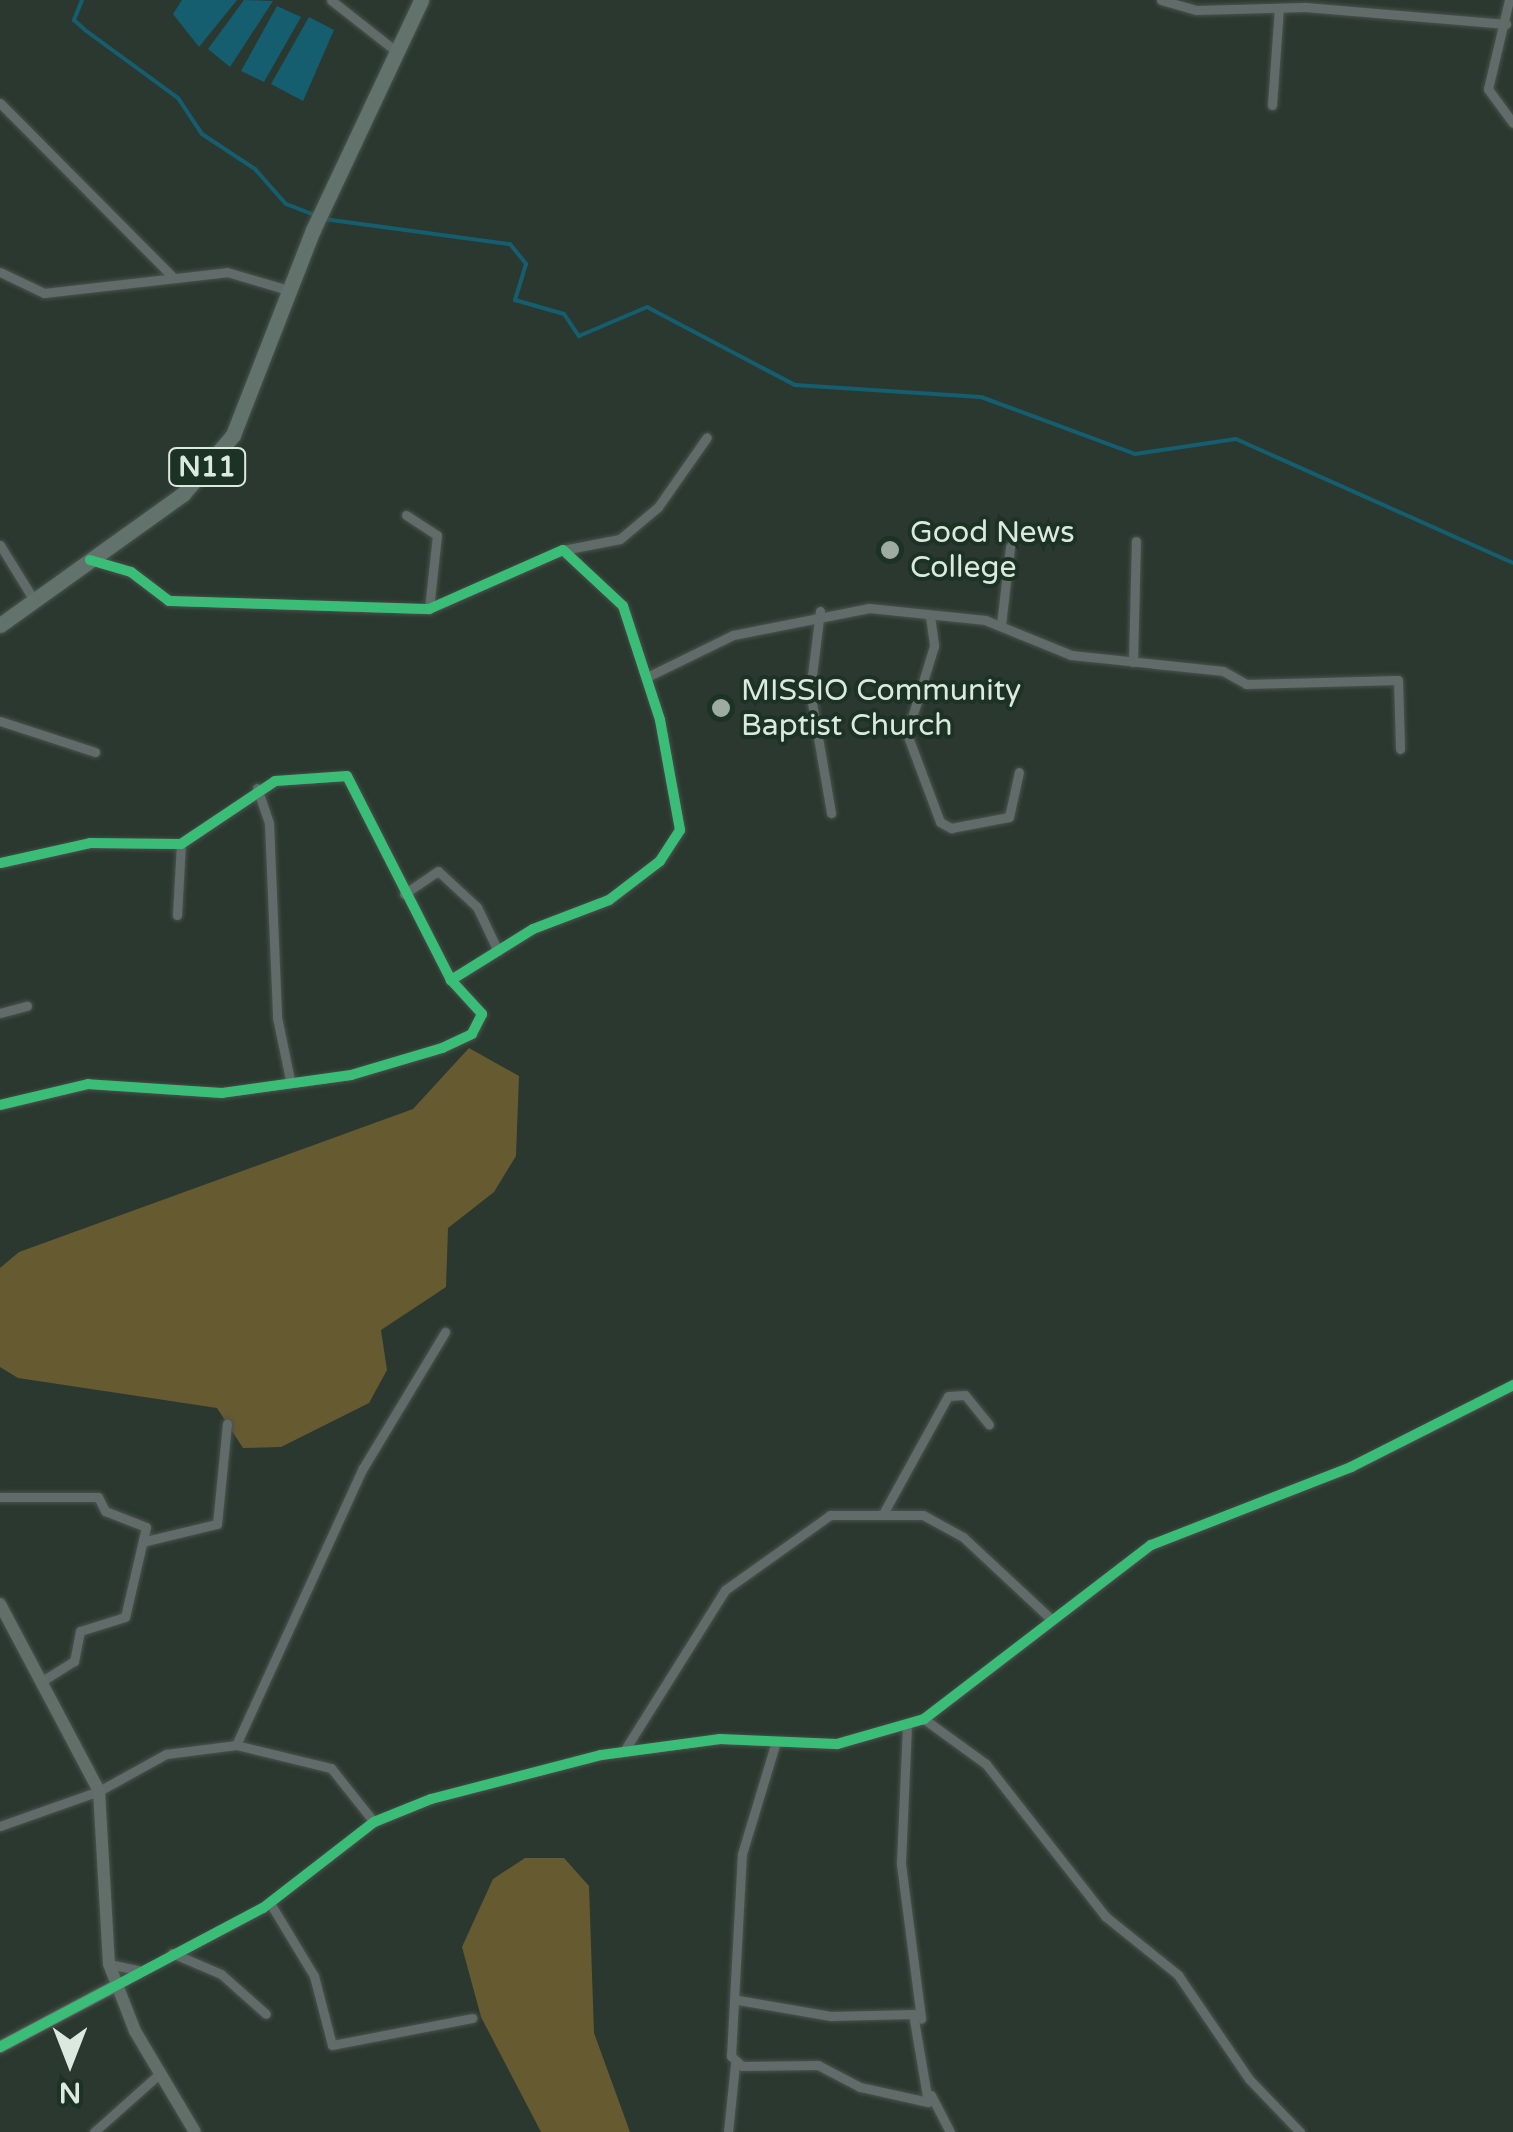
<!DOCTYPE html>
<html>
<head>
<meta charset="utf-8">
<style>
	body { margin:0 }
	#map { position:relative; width:1513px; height:2132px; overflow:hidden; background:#2b382f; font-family:"Varela Round",sans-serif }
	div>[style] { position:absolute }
	.green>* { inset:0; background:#665a31 }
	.water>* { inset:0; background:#145e6f }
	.stream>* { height:4px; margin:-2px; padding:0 2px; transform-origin:2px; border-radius:2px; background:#145e6f }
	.roads { filter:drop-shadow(0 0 2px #48534c) drop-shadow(0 0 2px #48534c) }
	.street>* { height:9px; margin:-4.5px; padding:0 4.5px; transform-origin:4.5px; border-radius:4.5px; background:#616b69 }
	.secondary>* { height:12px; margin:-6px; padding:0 6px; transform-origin:6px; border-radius:6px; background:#616e6a }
	.highway>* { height:15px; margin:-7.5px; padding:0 7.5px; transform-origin:7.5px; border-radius:7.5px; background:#62726d }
	.cycleway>* { height:10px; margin:-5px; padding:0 5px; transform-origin:5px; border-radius:5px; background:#3abd76 }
	.dots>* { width:28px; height:28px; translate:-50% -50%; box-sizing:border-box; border:5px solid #1c3224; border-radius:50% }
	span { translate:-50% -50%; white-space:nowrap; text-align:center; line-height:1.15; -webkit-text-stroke:8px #1c3224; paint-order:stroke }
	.shield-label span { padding:2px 8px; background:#1c3224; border:2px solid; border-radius:8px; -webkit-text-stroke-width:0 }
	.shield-label { font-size:28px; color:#dce9df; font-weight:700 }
	.poi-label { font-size:30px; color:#dce9df }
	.left { translate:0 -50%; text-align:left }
	.north { position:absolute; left:20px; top:2012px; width:100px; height:100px; -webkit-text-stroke:8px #1c3224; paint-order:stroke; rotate:180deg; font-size:28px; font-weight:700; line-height:40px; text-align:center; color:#dce9df }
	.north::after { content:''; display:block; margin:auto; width:35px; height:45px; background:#dce9df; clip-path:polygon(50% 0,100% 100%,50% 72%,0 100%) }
</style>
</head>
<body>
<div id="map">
	<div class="green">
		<i style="clip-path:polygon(469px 1048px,519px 1076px,516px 1156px,494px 1192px,448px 1228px,446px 1287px,381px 1330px,387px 1370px,369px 1403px,281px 1447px,243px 1448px,217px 1408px,18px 1378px,0 1367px,0 1268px,19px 1252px,413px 1109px)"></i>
		<i style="clip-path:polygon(525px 1858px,564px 1858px,589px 1886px,594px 2033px,630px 2132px,541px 2132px,481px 2017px,462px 1947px,493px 1879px)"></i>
	</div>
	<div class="water">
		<i style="clip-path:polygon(182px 0,237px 0,199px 47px,173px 14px)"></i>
		<i style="clip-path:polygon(244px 0,273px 1px,230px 67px,208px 49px)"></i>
		<i style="clip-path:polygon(277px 6px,301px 17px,264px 82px,241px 71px)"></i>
		<i style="clip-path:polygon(309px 17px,334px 30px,303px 101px,271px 84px)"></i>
	</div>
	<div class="stream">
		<i style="left:82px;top:0;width:22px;rotate:112deg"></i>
		<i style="left:74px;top:20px;width:15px;rotate:42deg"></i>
		<i style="left:85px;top:30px;width:115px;rotate:36.2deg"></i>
		<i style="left:178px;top:98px;width:43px;rotate:56.3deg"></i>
		<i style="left:202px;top:134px;width:64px;rotate:33.4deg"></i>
		<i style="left:255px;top:169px;width:47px;rotate:48.5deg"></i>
		<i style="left:286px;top:204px;width:31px;rotate:21deg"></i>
		<i style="left:324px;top:219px;width:188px;rotate:7.7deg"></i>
		<i style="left:510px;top:244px;width:26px;rotate:51deg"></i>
		<i style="left:526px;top:264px;width:38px;rotate:107deg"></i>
		<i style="left:515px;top:300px;width:51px;rotate:15.9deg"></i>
		<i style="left:564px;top:314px;width:27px;rotate:56deg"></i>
		<i style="left:579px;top:336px;width:74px;rotate:-23.1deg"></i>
		<i style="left:647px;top:307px;width:167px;rotate:27.8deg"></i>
		<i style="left:795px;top:385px;width:186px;rotate:3.7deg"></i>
		<i style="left:981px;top:397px;width:164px;rotate:20.3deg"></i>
		<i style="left:1135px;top:454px;width:102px;rotate:-8.4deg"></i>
		<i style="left:1236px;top:439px;width:303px;rotate:24.1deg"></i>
	</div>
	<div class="roads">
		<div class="street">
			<i style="left:331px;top:0;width:84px;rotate:38.2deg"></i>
			<i style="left:1161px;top:0;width:36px;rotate:16deg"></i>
			<i style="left:1196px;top:10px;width:109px;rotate:-1.6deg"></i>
			<i style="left:1305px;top:7px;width:202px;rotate:4.8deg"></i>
			<i style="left:1509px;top:0;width:91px;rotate:103.3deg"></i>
			<i style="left:1488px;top:89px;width:42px;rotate:53.7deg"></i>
			<i style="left:0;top:103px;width:243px;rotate:45.2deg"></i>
			<i style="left:1272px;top:105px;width:97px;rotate:-85.9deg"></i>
			<i style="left:0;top:272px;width:49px;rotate:25.5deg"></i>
			<i style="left:44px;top:293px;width:184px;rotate:-6.5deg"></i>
			<i style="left:227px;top:272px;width:64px;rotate:16.4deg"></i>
			<i style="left:406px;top:515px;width:37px;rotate:33deg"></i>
			<i style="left:437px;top:535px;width:74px;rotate:96.2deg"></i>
			<i style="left:0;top:545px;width:61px;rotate:58.4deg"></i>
			<i style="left:563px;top:550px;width:58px;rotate:-10.9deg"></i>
			<i style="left:620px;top:539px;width:50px;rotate:-40.1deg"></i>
			<i style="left:658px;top:507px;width:85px;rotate:-55deg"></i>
			<i style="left:91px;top:560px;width:42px;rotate:16.7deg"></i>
			<i style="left:131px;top:572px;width:48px;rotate:37.3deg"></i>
			<i style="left:169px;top:601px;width:260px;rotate:1.8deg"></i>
			<i style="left:429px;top:609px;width:146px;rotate:-23.8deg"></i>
			<i style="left:563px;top:550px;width:82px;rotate:43deg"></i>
			<i style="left:623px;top:606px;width:120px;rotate:72deg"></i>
			<i style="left:660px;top:720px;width:112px;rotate:79.7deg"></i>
			<i style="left:680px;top:830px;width:37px;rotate:123deg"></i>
			<i style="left:660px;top:861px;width:64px;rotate:142.6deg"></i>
			<i style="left:609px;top:900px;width:81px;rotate:159.1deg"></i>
			<i style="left:533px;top:929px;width:97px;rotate:148.1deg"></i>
			<i style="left:820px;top:611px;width:81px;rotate:97.1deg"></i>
			<i style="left:810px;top:691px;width:124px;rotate:80.2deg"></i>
			<i style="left:930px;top:616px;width:30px;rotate:82deg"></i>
			<i style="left:934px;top:646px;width:92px;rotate:107.1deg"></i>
			<i style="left:907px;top:734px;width:94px;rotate:69.4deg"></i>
			<i style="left:940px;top:822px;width:13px;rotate:29deg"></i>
			<i style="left:951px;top:828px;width:59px;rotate:-10.7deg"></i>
			<i style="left:1009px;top:817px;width:46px;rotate:-77.5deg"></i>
			<i style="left:1001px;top:625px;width:79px;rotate:-83.4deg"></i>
			<i style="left:1133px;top:662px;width:121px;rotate:-88.6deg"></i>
			<i style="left:647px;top:677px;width:96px;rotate:-26deg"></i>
			<i style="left:733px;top:635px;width:139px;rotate:-11.2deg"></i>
			<i style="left:869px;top:608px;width:117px;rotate:5.9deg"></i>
			<i style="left:985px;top:620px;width:93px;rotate:22.1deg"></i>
			<i style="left:1071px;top:655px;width:153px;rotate:6deg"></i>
			<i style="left:1223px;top:671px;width:26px;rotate:29deg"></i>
			<i style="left:1246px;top:684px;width:152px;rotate:-1.5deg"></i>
			<i style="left:1398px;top:680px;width:69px;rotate:88.3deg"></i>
			<i style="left:0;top:721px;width:100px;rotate:18.1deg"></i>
			<i style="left:257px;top:788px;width:37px;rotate:71deg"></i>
			<i style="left:269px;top:823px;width:194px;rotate:87.6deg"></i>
			<i style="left:277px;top:1017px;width:64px;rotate:78.3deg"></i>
			<i style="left:0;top:863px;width:92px;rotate:-12.5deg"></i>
			<i style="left:90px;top:843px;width:91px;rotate:0.6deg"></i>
			<i style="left:181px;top:844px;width:113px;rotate:-33.8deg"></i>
			<i style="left:275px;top:781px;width:72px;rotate:-4deg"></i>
			<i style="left:347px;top:776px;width:229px;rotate:63deg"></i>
			<i style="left:451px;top:980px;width:46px;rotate:47.6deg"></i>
			<i style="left:482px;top:1014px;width:22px;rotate:117deg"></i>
			<i style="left:472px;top:1034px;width:33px;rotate:155deg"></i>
			<i style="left:442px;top:1048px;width:95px;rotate:163.5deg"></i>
			<i style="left:351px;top:1075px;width:130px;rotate:172.1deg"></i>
			<i style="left:222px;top:1093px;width:134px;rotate:-176.2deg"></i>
			<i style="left:88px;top:1084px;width:90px;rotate:166.6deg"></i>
			<i style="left:404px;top:894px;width:41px;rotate:-34.1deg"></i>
			<i style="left:438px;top:871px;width:53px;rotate:42.7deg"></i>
			<i style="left:477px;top:907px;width:49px;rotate:64.5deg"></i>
			<i style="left:177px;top:915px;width:71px;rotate:-86.8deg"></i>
			<i style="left:0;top:1013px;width:28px;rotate:-15deg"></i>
			<i style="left:0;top:1497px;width:98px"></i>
			<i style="left:98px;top:1497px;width:16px;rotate:63deg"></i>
			<i style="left:105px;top:1511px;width:44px;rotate:21.3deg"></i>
			<i style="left:146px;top:1527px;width:92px;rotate:103.1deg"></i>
			<i style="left:125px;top:1617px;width:47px;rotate:162.7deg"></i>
			<i style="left:80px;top:1631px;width:31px;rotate:101deg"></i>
			<i style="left:74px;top:1661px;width:36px;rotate:148deg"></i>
			<i style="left:884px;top:1512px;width:132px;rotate:-61.1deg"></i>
			<i style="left:948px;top:1396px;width:17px;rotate:-3deg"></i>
			<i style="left:965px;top:1395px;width:38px;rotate:51deg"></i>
			<i style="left:146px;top:1541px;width:73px;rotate:-13.5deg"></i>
			<i style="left:217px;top:1524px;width:101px;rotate:-84.3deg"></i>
			<i style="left:924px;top:1719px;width:77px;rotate:36deg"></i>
			<i style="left:986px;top:1764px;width:193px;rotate:51.9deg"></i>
			<i style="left:1105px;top:1916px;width:94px;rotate:38.9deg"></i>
			<i style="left:1178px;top:1975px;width:126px;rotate:55.7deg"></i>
			<i style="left:1249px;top:2079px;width:74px;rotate:46.1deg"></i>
			<i style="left:907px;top:1725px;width:139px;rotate:92.5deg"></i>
			<i style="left:901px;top:1864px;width:156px;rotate:82.6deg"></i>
			<i style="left:236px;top:1745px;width:305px;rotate:-65.4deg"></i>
			<i style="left:363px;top:1468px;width:159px;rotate:-58.9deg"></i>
			<i style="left:624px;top:1751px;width:190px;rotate:-57.9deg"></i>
			<i style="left:725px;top:1590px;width:129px;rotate:-35.5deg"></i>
			<i style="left:830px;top:1515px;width:93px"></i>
			<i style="left:923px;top:1515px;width:46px;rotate:28.8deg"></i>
			<i style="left:963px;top:1537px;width:119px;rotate:43deg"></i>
			<i style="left:0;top:1826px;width:105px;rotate:-19.5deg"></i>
			<i style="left:99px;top:1791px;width:77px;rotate:-28.9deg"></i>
			<i style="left:166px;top:1754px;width:71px;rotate:-7.3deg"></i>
			<i style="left:236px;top:1745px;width:98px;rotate:13.6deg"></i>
			<i style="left:331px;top:1768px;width:69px;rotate:51.5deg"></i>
			<i style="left:270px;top:1903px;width:85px;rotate:58.9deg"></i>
			<i style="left:314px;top:1976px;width:71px;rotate:75.4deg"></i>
			<i style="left:332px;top:2045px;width:143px;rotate:-10.9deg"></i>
			<i style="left:172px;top:1953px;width:53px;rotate:23.2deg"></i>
			<i style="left:221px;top:1974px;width:60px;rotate:41.6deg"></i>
			<i style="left:109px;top:1964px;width:30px;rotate:12deg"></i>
			<i style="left:115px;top:1986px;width:167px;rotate:-27.8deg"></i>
			<i style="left:263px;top:1908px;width:140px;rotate:-37.8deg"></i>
			<i style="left:374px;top:1822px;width:61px;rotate:-22deg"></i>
			<i style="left:431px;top:1799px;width:176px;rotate:-14.5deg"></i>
			<i style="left:601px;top:1755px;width:120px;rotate:-7.7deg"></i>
			<i style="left:720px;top:1739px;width:117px;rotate:2.4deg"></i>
			<i style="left:837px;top:1744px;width:91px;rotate:-16deg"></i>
			<i style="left:924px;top:1719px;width:286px;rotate:-37.5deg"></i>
			<i style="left:1151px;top:1545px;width:215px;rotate:-21.3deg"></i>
			<i style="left:1351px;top:1467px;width:182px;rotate:-26.8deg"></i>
			<i style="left:738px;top:2000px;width:94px;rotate:9.8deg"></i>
			<i style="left:831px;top:2016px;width:82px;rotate:-1.4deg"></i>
			<i style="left:913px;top:2014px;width:89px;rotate:80.3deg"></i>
			<i style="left:928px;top:2102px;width:70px;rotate:-167.6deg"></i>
			<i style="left:860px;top:2087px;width:47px;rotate:-152.4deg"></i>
			<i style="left:818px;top:2065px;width:76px;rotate:179.2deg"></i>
			<i style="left:742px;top:2066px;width:15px;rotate:-138deg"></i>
			<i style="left:731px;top:2056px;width:202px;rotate:-86.9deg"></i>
			<i style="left:742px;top:1854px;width:114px;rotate:-73.2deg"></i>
			<i style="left:931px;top:2095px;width:42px;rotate:62.8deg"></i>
			<i style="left:94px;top:2132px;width:87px;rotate:-41.7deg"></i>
			<i style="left:728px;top:2132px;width:68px;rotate:-84.1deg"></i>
		</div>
		<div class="secondary">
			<i style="left:0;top:1604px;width:212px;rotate:62.1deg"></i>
			<i style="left:99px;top:1791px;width:173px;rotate:86.7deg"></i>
			<i style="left:109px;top:1964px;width:72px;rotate:68.8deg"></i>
			<i style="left:135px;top:2031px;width:117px;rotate:59.3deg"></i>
			<i style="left:0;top:2047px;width:130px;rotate:-27.9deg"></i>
		</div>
		<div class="highway">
			<i style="left:0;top:625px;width:225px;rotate:-35.6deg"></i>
			<i style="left:183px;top:494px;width:77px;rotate:-49.7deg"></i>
			<i style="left:233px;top:435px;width:220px;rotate:-68.7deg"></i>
			<i style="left:313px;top:230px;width:254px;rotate:-64.8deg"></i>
		</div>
	</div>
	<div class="cycleway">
		<i style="left:90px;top:560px;width:43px;rotate:16.3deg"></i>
		<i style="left:131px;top:572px;width:48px;rotate:37.3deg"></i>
		<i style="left:169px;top:601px;width:260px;rotate:1.8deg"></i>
		<i style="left:429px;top:609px;width:146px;rotate:-23.8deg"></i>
		<i style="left:563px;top:550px;width:82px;rotate:43deg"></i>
		<i style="left:623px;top:606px;width:120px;rotate:72deg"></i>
		<i style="left:660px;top:720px;width:112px;rotate:79.7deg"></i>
		<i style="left:680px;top:830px;width:37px;rotate:123deg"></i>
		<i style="left:660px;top:861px;width:64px;rotate:142.6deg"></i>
		<i style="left:609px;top:900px;width:81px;rotate:159.1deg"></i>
		<i style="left:533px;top:929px;width:97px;rotate:148.1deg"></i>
		<i style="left:0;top:863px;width:92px;rotate:-12.5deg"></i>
		<i style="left:90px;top:843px;width:91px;rotate:0.6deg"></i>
		<i style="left:181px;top:844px;width:113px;rotate:-33.8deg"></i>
		<i style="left:275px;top:781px;width:72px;rotate:-4deg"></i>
		<i style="left:347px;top:776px;width:229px;rotate:63deg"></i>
		<i style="left:451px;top:980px;width:46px;rotate:47.6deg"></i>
		<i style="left:482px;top:1014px;width:22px;rotate:117deg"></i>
		<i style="left:472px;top:1034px;width:33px;rotate:155deg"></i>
		<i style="left:442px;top:1048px;width:95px;rotate:163.5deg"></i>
		<i style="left:351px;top:1075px;width:130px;rotate:172.1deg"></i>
		<i style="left:222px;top:1093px;width:134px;rotate:-176.2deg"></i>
		<i style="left:88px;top:1084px;width:90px;rotate:166.6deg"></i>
		<i style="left:0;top:2047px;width:297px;rotate:-27.9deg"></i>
		<i style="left:263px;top:1908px;width:140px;rotate:-37.8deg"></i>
		<i style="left:374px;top:1822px;width:61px;rotate:-22deg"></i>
		<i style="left:431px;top:1799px;width:176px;rotate:-14.5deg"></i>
		<i style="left:601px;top:1755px;width:120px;rotate:-7.7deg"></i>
		<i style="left:720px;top:1739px;width:117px;rotate:2.4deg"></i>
		<i style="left:837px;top:1744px;width:91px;rotate:-16deg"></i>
		<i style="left:924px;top:1719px;width:286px;rotate:-37.5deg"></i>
		<i style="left:1151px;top:1545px;width:215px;rotate:-21.3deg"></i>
		<i style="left:1351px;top:1467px;width:182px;rotate:-26.8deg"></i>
	</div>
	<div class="dots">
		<i style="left:890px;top:550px;background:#9eaba1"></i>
		<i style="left:721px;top:708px;background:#9eaba1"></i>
	</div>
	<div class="shield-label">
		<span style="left:207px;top:467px">N11</span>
	</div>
	<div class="poi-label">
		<span class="left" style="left:910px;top:550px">Good News<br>College</span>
		<span class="left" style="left:741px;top:708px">MISSIO Community<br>Baptist Church</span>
	</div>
	<div class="north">N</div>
</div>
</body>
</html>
